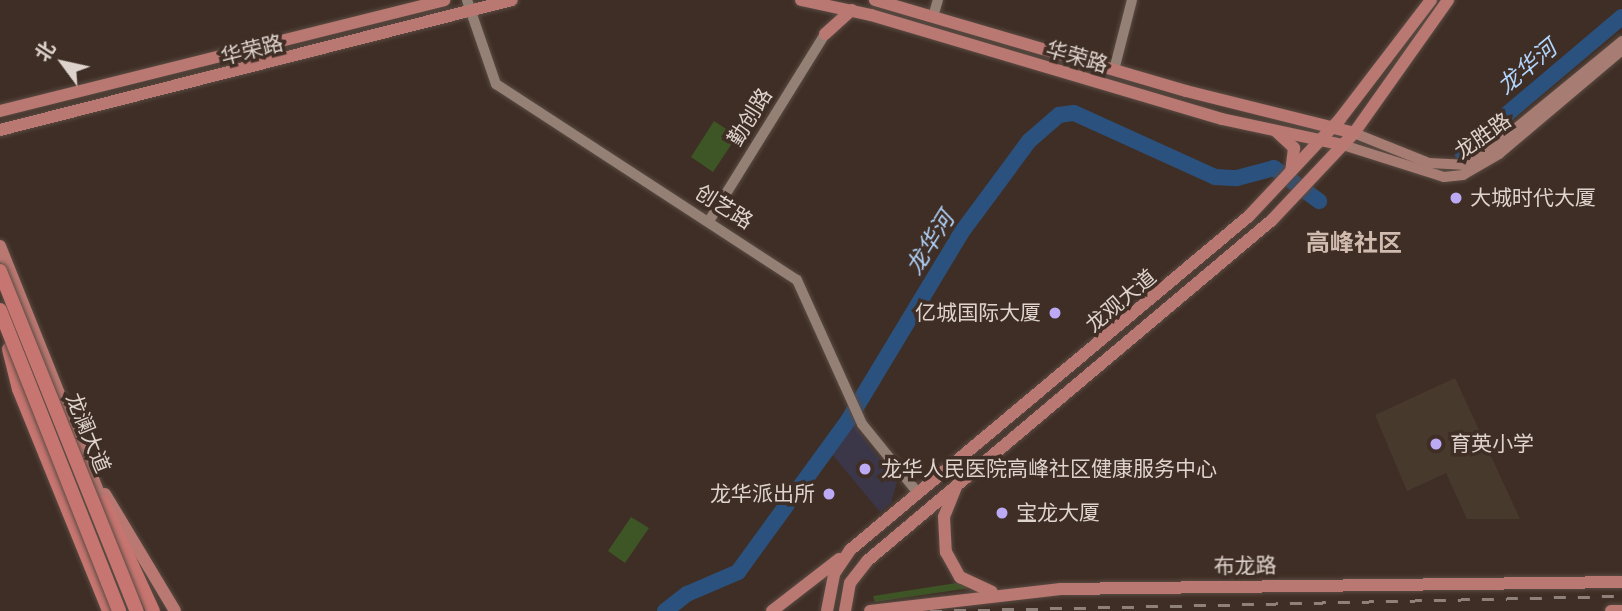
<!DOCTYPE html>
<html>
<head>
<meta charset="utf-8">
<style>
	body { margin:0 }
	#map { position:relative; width:1622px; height:611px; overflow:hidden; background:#3f2e25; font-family:Figtree,"Noto Sans SC",sans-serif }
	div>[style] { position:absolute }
	.education>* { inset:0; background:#48392d }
	.medical>* { inset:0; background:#3b3748 }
	.green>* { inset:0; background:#3e5525 }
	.river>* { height:16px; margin:-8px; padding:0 8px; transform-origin:8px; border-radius:8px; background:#2b527e }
	.roads { filter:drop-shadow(0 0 2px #594b43) drop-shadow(0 0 2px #594b43) }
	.tertiary>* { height:10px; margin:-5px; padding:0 5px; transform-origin:5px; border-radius:5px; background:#948075 }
	.secondary>* { height:10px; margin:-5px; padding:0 5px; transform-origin:5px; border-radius:5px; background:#a77c73 }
	.primary>* { height:12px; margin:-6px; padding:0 6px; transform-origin:6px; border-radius:6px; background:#b97871 }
	.trunk>* { height:14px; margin:-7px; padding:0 7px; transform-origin:7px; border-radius:7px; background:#c67570 }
	.rail>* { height:2.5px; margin-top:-1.25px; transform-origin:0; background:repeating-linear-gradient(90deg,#8f817a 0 12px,transparent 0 24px) }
	.bridges { filter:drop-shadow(0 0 2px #594b43) drop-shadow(0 0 2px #594b43) }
	.trunk-bridge>* { height:14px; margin:-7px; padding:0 7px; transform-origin:7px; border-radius:7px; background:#c67570 }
	.dots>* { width:19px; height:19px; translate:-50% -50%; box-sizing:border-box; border:4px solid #3f2e25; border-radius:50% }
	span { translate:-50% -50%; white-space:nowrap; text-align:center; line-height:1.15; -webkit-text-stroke:7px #3f2e25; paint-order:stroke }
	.street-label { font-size:21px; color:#ded3cd }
	.poi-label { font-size:21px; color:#ded3cd }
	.left { translate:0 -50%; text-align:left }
	.right { translate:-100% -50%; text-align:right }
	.water-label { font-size:23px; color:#b1d4fd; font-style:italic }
	.quarter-label { font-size:24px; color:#d1bbaf; font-weight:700 }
	.north { position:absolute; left:28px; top:28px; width:70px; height:70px; -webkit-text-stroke:5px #3f2e25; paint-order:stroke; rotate:303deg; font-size:19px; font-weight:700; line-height:28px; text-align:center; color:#ded3cd }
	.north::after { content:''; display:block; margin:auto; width:24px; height:32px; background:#ded3cd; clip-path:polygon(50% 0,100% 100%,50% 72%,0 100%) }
</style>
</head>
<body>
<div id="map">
	<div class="education">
		<i style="clip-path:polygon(1455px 378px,1520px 519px,1467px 519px,1446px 473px,1407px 491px,1375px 415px)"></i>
	</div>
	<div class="medical">
		<i style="clip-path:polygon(853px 423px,897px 482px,891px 503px,880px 512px,831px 453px)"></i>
	</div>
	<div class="green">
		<i style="clip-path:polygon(714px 121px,737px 136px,713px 172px,691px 157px)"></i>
		<i style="clip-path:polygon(631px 517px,649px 528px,625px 563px,608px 551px)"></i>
		<i style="clip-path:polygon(963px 582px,970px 588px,875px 602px,873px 596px)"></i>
	</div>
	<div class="river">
		<i style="left:1462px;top:152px;width:209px;rotate:-40.2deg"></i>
		<i style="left:665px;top:611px;width:28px;rotate:-38deg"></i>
		<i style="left:687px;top:594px;width:56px;rotate:-23.3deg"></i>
		<i style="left:738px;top:572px;width:189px;rotate:-54deg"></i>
		<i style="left:849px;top:419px;width:217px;rotate:-58.9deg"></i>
		<i style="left:961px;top:233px;width:114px;rotate:-53.5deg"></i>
		<i style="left:1029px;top:141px;width:40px;rotate:-41deg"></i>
		<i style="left:1059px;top:115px;width:15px;rotate:-8deg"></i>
		<i style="left:1074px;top:113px;width:155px;rotate:24.4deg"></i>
		<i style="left:1215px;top:177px;width:22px;rotate:3deg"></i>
		<i style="left:1237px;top:178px;width:38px;rotate:-15deg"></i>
		<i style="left:1274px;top:168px;width:56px;rotate:36.3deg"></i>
	</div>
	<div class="roads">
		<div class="tertiary">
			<i style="left:467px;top:0;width:89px;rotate:71deg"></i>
			<i style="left:496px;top:84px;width:359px;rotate:33.1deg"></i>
			<i style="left:797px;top:280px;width:158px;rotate:65.7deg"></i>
			<i style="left:862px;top:424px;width:89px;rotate:50.9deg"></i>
			<i style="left:933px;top:17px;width:18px;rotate:-74deg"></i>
			<i style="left:1114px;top:70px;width:72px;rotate:-75.6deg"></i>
			<i style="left:709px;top:221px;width:220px;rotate:-58.2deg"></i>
		</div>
		<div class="secondary">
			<i style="left:1354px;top:133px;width:81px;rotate:21.8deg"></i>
			<i style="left:1429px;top:163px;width:34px;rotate:3deg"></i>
			<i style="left:1463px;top:165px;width:35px;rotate:-31deg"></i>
			<i style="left:1493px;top:147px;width:167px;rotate:-39.4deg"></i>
			<i style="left:1343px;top:145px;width:106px;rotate:17.6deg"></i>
			<i style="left:1444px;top:177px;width:19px;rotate:-6deg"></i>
			<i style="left:1463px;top:175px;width:42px;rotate:-30.3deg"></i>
			<i style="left:1499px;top:154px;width:161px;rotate:-40.2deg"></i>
		</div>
		<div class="primary">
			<i style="left:801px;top:0;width:72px;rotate:12.1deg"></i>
			<i style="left:871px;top:15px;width:366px;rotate:16.5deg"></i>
			<i style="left:1222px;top:119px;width:124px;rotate:12.1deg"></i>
			<i style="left:875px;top:0;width:324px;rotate:16.3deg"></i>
			<i style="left:1186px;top:91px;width:173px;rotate:14deg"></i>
			<i style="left:825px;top:34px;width:36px;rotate:-42deg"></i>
			<i style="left:0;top:111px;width:458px;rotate:-14deg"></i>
			<i style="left:0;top:130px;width:528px;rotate:-14.25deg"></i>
			<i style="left:1276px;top:131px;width:25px;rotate:43deg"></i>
			<i style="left:1294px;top:148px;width:23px;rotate:97deg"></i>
			<i style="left:0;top:246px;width:283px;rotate:68.2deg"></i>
			<i style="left:956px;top:487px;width:32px;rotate:112deg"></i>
			<i style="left:944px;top:517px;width:35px;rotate:87deg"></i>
			<i style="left:946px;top:552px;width:29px;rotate:61deg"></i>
			<i style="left:960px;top:577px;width:35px;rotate:25deg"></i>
			<i style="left:105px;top:494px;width:136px;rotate:59.1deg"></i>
			<i style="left:772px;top:611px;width:85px;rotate:-37.8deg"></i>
			<i style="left:827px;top:611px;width:38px;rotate:-79deg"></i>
			<i style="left:834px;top:574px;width:29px;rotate:-56deg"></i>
			<i style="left:850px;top:550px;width:520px;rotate:-39.93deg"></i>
			<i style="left:1249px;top:216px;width:133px;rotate:-46.8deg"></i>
			<i style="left:1340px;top:119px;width:150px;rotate:-52.6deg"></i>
			<i style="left:845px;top:611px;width:28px;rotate:-80deg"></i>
			<i style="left:850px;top:583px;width:28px;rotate:-52deg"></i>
			<i style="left:867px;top:561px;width:529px;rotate:-40.1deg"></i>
			<i style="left:1272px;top:220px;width:120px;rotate:-46.7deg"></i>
			<i style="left:1354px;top:133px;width:163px;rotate:-54.7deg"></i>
			<i style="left:870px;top:611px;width:192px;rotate:-6.6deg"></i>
			<i style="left:1061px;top:589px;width:561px;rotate:-0.71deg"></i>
			<i style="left:1611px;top:611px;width:11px"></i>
		</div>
		<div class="trunk">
			<i style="left:9px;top:349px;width:41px;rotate:76deg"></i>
			<i style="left:19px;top:389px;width:240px;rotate:67.9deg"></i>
			<i style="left:103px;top:502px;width:120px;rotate:65.4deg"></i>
		</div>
	</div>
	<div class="rail">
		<i style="left:930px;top:611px;width:692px;rotate:-1.24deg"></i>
	</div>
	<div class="bridges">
		<div class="trunk-bridge">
			<i style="left:0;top:271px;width:367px;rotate:68.1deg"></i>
			<i style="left:0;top:310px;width:324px;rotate:68.4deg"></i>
		</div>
	</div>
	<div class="dots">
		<i style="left:1456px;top:198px;background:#bcaaf5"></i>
		<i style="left:1055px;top:313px;background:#bcaaf5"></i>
		<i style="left:1436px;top:444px;background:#bcaaf5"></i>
		<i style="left:865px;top:469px;background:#bcaaf5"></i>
		<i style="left:829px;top:494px;background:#bcaaf5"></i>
		<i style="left:1002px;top:513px;background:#bcaaf5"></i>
	</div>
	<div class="street-label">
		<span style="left:252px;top:50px;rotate:-14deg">华荣路</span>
		<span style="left:1077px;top:57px;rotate:16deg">华荣路</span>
		<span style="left:750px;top:117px;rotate:-58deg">勤创路</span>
		<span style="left:1483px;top:136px;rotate:-35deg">龙胜路</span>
		<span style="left:724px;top:207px;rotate:32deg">创艺路</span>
		<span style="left:1121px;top:301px;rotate:-40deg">龙观大道</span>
		<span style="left:88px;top:433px;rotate:68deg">龙澜大道</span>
		<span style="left:1245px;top:566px;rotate:-1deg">布龙路</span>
	</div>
	<div class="poi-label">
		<span class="left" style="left:1470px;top:198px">大城时代大厦</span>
		<span class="right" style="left:1041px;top:313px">亿城国际大厦</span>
		<span class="left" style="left:1450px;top:444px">育英小学</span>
		<span class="left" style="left:881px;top:469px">龙华人民医院高峰社区健康服务中心</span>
		<span class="right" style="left:815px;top:494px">龙华派出所</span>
		<span class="left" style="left:1016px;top:513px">宝龙大厦</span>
	</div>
	<div class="water-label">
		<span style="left:1527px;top:67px;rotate:-40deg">龙华河</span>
		<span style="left:930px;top:243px;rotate:-58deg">龙华河</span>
	</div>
	<div class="quarter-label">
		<span style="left:1354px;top:243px">高峰社区</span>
	</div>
	<div class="north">北</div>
</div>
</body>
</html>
